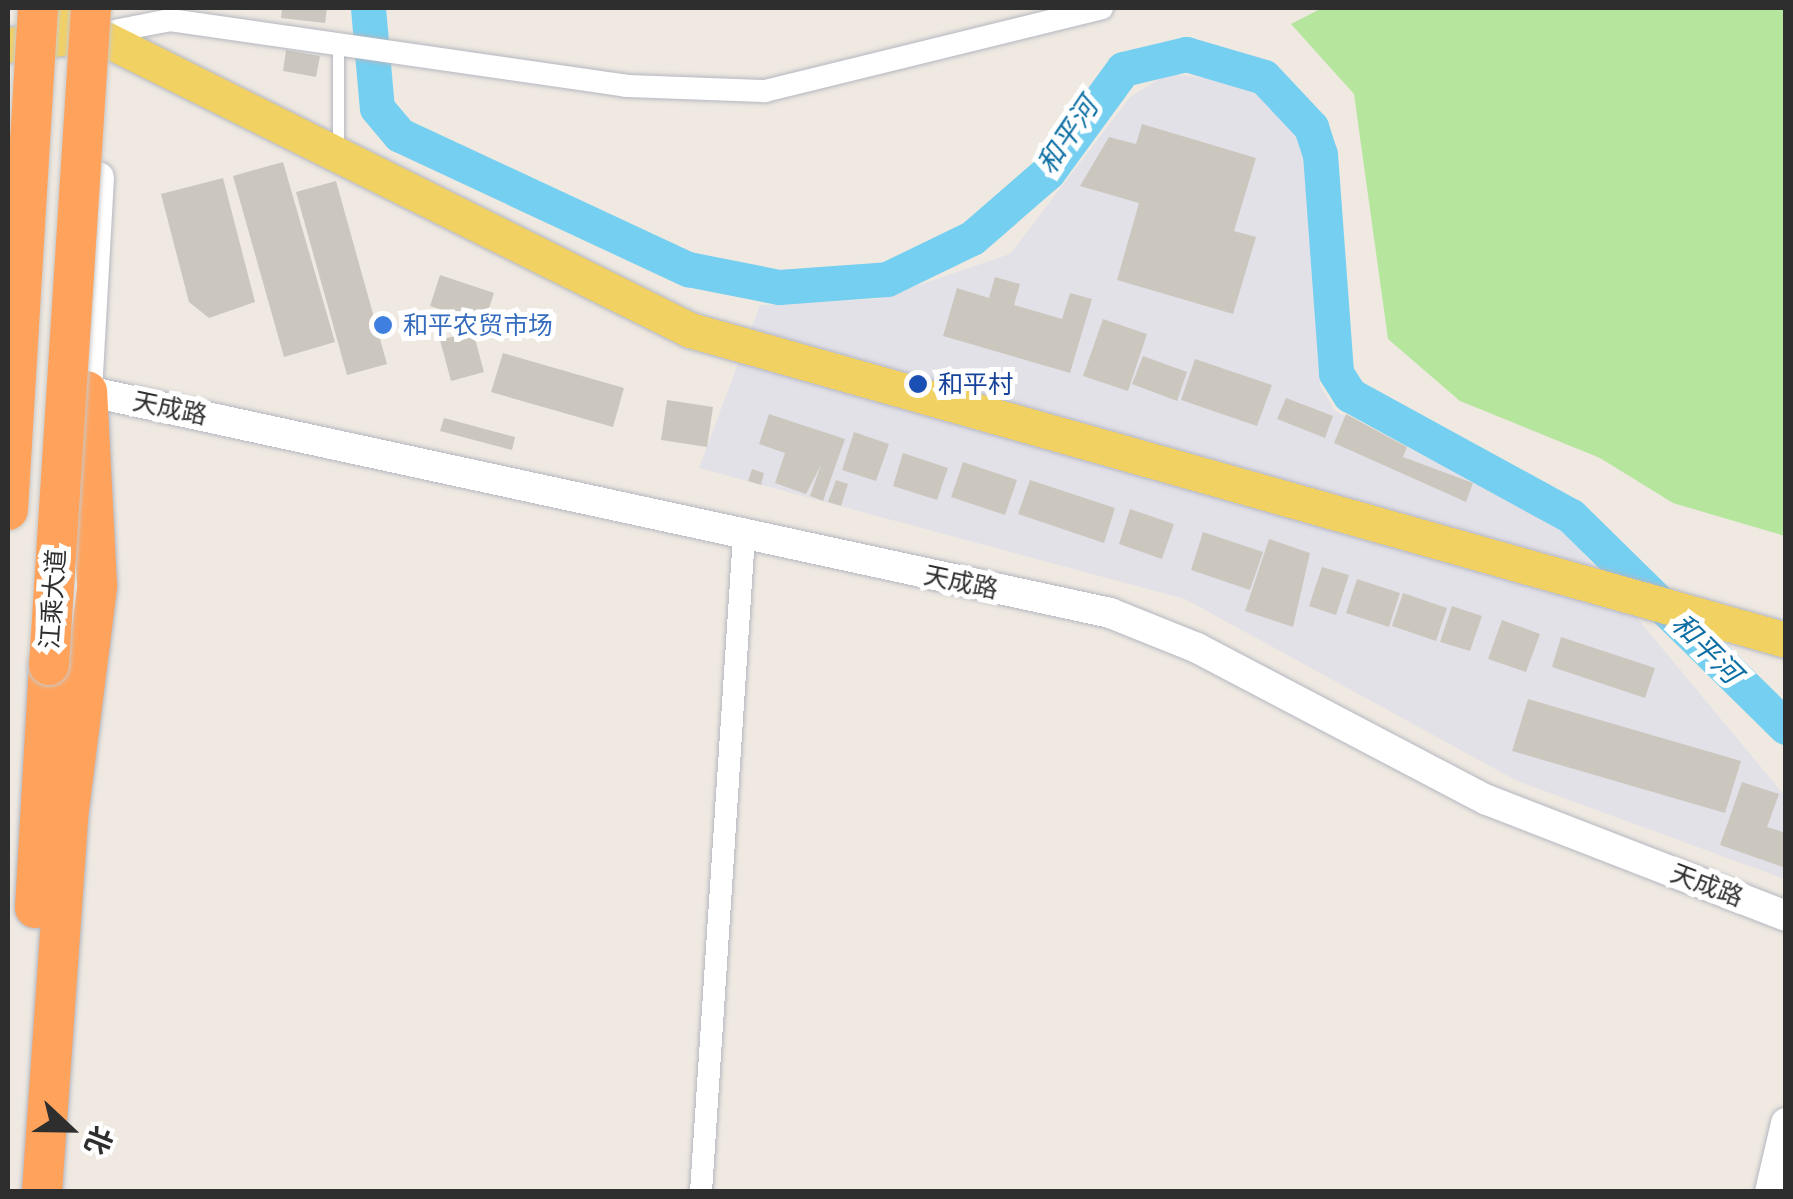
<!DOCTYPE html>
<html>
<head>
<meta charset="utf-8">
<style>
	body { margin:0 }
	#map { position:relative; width:1793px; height:1199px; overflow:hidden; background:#efe9e1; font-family:Arial,"Noto Sans SC",sans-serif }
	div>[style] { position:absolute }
	.industrial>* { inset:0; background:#e3e1e8 }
	.green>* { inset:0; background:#b6e59e }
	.river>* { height:35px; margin:-17.5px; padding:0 17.5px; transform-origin:17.5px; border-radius:17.5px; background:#75cff0 }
	.building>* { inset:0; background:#cbc7bf }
	.roads { filter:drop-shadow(0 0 2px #b4b7c1) drop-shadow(0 0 2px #b4b7c1) }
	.lane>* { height:11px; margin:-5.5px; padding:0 5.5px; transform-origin:5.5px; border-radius:5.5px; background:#fff }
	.street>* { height:22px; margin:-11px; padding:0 11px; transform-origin:11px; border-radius:11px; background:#fff }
	.secondary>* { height:30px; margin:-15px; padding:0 15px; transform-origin:15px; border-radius:15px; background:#fff }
	.primary>* { height:35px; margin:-17.5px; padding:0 17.5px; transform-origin:17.5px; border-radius:17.5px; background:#f2d163 }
	.highway>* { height:40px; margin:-20px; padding:0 20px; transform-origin:20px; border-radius:20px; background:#ffa35c }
	.bridges { filter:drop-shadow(0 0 2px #c9c9c9) drop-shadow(0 0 2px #c9c9c9) }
	.highway-bridge>* { height:40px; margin:-20px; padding:0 20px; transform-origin:20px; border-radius:20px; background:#ffa35c }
	.dots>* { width:28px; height:28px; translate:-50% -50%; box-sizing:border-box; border:5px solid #fff; border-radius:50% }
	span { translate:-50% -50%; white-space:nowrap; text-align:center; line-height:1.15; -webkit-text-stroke:10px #fff; paint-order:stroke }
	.shop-label { font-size:25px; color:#366cbe }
	.left { translate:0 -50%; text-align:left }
	.transit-label { font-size:25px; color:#164399 }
	.street-label { font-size:25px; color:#2e2e2e }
	.water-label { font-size:28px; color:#0d6fa3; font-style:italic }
	.frame { position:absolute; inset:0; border:10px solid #2e2e2e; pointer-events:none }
	.north { position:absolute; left:20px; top:1079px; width:100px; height:100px; -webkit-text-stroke:8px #fff; paint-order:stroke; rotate:112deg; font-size:28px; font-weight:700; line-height:40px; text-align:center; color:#2e2e2e }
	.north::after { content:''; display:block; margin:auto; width:35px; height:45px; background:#2e2e2e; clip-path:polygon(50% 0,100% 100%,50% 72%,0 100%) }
</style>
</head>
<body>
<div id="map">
	<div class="industrial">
		<i style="clip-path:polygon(1167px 74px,1239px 81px,1295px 118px,1320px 180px,1320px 385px,1335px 411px,1559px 524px,1785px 796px,1785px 879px,1517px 781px,1185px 599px,699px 468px,760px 305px,877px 299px,1010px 254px,1130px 97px)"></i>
	</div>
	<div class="green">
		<i style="clip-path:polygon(1322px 8px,1785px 8px,1785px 536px,1673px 503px,1600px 458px,1460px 401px,1388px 339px,1354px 94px,1291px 24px)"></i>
	</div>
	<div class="river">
		<i style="left:368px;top:8px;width:100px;rotate:84.9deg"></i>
		<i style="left:377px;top:108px;width:35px;rotate:50deg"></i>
		<i style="left:400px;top:135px;width:318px;rotate:25deg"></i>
		<i style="left:688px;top:269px;width:93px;rotate:11.2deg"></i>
		<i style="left:779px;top:287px;width:108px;rotate:-4.2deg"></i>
		<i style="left:887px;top:279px;width:94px;rotate:-25.8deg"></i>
		<i style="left:972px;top:238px;width:101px;rotate:-41deg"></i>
		<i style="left:1048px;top:172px;width:127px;rotate:-53.9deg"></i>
		<i style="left:1123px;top:69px;width:65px;rotate:-13.4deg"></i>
		<i style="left:1186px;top:54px;width:81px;rotate:16.4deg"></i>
		<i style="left:1264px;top:77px;width:69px;rotate:46.8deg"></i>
		<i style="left:1311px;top:127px;width:28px;rotate:72deg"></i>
		<i style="left:1320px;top:154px;width:220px;rotate:85.8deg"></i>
		<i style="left:1336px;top:373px;width:26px;rotate:58deg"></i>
		<i style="left:1350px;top:395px;width:252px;rotate:28.7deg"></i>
		<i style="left:1571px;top:516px;width:301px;rotate:44.5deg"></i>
	</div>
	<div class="building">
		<i style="clip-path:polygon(282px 8px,327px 8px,325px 23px,281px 18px)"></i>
		<i style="clip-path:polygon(286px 50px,320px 56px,316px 77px,283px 71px)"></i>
		<i style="clip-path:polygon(1142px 124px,1256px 158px,1234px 231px,1256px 237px,1233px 314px,1117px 280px,1139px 203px,1080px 186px,1109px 137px,1136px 144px)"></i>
		<i style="clip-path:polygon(283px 162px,335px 342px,284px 357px,233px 176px)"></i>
		<i style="clip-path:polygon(223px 178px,255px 302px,209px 318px,189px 302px,161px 194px)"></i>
		<i style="clip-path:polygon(336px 181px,387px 364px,347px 375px,296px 192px)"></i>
		<i style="clip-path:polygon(440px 275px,494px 293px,484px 324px,430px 306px)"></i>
		<i style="clip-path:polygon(995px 277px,1020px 284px,1014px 305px,1062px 319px,1070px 293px,1092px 299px,1070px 373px,943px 336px,957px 288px,989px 298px)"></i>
		<i style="clip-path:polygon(1103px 319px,1147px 334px,1128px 391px,1083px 376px)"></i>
		<i style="clip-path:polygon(473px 331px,484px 372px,451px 381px,440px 340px)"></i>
		<i style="clip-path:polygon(503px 353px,624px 388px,613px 427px,491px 392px)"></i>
		<i style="clip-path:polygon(1143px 356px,1187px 372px,1177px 401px,1132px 384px)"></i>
		<i style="clip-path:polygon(1195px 359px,1272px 385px,1257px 426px,1181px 400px)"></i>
		<i style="clip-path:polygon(1286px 398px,1333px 416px,1325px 438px,1277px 419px)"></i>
		<i style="clip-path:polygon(667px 400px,713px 407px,707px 447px,661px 440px)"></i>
		<i style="clip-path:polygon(769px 414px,845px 439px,823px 501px,810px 496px,821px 465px,806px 494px,775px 483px,785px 453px,759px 444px)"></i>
		<i style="clip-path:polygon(1346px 414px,1407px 447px,1403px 457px,1473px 483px,1466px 502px,1334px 443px)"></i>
		<i style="clip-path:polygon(444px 418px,515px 437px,512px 450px,440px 431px)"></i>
		<i style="clip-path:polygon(854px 432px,889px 444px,876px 481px,842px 470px)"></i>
		<i style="clip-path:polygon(903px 453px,948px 468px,937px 500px,893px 486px)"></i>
		<i style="clip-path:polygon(963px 462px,1017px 480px,1005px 515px,951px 497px)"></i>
		<i style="clip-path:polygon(752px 469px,764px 473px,761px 485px,748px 481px)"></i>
		<i style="clip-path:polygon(836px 480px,848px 484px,841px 506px,828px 502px)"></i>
		<i style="clip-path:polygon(1030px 480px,1115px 508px,1104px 543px,1018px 514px)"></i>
		<i style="clip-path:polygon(1130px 509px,1174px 524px,1162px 559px,1119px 544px)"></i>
		<i style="clip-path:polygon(1203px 532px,1263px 552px,1250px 590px,1191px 570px)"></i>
		<i style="clip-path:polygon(1269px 539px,1310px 553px,1293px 627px,1245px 611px)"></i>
		<i style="clip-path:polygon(1322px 567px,1349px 575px,1336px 615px,1309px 606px)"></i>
		<i style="clip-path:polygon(1357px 579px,1400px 593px,1389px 627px,1346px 613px)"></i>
		<i style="clip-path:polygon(1403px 593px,1447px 608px,1436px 641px,1392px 626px)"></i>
		<i style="clip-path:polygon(1452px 606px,1482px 616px,1470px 651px,1440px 642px)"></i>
		<i style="clip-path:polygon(1502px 620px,1540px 634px,1526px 672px,1488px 659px)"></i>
		<i style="clip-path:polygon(1561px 637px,1655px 668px,1645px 698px,1552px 667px)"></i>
		<i style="clip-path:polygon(1528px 699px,1741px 761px,1725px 813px,1512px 751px)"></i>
		<i style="clip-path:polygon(1742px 782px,1779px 794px,1767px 827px,1786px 833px,1786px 868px,1720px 845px)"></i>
	</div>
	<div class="roads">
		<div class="lane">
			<i style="left:338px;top:46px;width:101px;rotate:90deg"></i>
		</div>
		<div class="street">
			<i style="left:104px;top:33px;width:67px;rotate:-11.1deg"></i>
			<i style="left:170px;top:20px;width:461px;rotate:8.2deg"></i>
			<i style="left:626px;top:86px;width:139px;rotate:2.1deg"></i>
			<i style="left:765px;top:91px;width:347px;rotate:-13.8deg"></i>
			<i style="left:701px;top:1192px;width:657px;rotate:-86.25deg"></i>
		</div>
		<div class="secondary">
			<i style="left:87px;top:391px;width:1047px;rotate:12.24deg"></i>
			<i style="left:1110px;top:613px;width:94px;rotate:21.9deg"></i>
			<i style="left:1197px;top:648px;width:327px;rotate:27.7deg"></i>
			<i style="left:1487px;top:800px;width:321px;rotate:21.2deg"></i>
			<i style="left:86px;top:410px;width:233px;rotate:-86.8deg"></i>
			<i style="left:73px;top:635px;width:94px;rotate:-86.3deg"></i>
			<i style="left:1770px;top:1192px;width:71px;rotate:-76.9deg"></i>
		</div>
		<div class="primary">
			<i style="left:43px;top:8px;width:723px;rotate:26.46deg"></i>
			<i style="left:690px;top:330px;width:1139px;rotate:15.79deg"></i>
			<i style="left:8px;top:45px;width:55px;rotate:-7.3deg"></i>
		</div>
		<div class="highway">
			<i style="left:35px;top:908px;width:243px;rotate:-86.7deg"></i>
			<i style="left:42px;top:1192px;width:384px;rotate:-86deg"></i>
			<i style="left:69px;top:809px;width:225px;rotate:-82.8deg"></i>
			<i style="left:97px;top:586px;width:195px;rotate:-92.9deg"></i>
		</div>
	</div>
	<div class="bridges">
		<div class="highway-bridge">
			<i style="left:8px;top:510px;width:503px;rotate:-86.58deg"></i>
			<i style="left:49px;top:665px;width:658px;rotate:-86.34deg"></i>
		</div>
	</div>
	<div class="dots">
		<i style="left:383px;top:325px;background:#3f7fe0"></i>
		<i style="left:918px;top:384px;background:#1a4fb4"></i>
	</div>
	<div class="shop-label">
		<span class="left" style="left:403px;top:325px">和平农贸市场</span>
	</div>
	<div class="transit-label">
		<span class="left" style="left:938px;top:384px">和平村</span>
	</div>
	<div class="street-label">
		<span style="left:170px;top:408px;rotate:12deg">天成路</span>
		<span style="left:961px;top:582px;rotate:12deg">天成路</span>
		<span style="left:53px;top:599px;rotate:-86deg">江乘大道</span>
		<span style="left:1707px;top:885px;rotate:21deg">天成路</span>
	</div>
	<div class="water-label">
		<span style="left:1068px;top:136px;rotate:-56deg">和平河</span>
		<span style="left:1706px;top:649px;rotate:45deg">和平河</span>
	</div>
	<div class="frame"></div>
	<div class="north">北</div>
</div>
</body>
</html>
